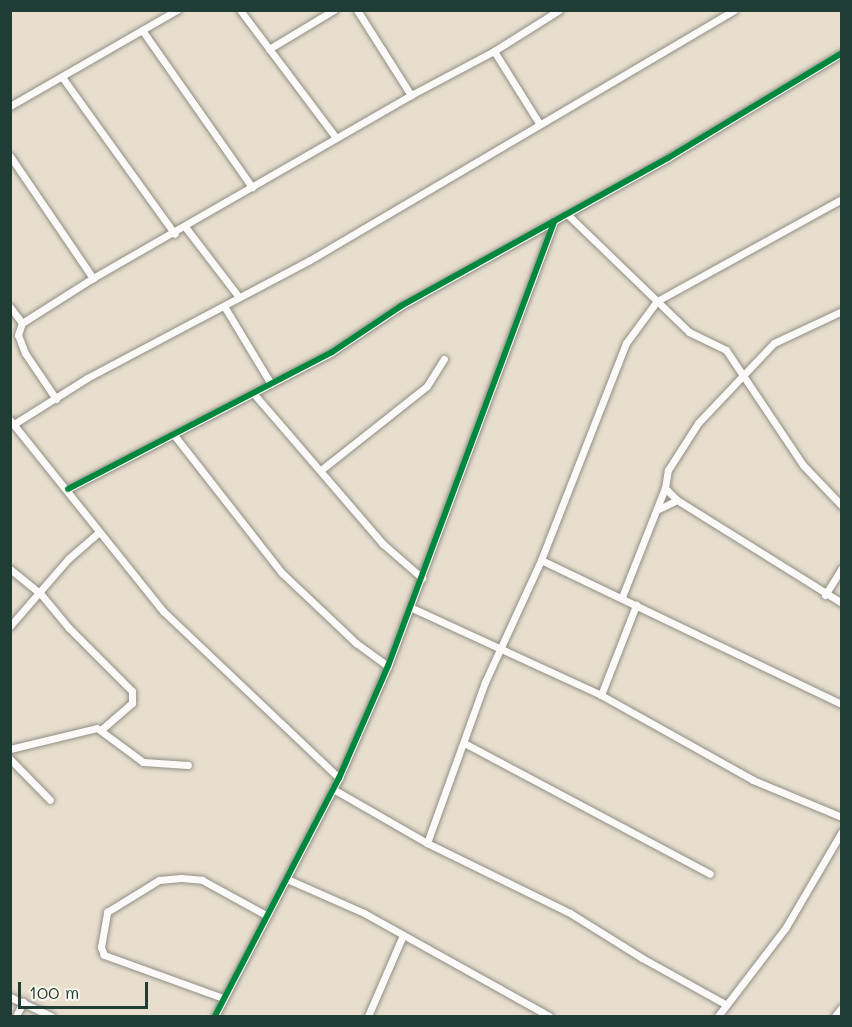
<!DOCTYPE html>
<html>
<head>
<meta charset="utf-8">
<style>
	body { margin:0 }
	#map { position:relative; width:852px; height:1027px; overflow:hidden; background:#e8dece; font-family:Mali,sans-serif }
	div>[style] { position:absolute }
	.roads { filter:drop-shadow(0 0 2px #8f8f85) drop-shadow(0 0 2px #8f8f85) }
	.minor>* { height:7px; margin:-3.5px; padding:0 3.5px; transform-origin:3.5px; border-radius:3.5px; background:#fcfaf8 }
	.cycleway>* { height:6px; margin:-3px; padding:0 3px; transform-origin:3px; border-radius:3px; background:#00873e }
	span { translate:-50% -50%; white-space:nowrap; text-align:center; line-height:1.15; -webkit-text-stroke:4.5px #fbf7ec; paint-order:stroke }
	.frame { position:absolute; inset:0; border:12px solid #1f3d34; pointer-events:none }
	.scale { position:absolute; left:18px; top:982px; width:130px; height:27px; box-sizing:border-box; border:3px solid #1f3d34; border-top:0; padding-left:8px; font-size:18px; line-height:21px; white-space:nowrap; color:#1f3d34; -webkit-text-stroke:4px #fbf7ec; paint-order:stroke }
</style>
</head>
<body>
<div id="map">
	<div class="roads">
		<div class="minor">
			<i style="left:240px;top:10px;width:160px;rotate:53.1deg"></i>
			<i style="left:357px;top:10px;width:101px;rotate:57.6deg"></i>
			<i style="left:142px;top:30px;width:192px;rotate:55deg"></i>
			<i style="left:269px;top:49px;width:76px;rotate:-31deg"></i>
			<i style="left:494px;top:51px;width:85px;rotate:58deg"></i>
			<i style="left:62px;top:77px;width:193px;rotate:54.3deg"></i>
			<i style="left:10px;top:106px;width:193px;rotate:-29.9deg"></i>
			<i style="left:10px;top:156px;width:148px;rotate:55.8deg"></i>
			<i style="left:568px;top:215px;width:168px;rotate:44deg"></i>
			<i style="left:689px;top:332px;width:41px;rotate:25.9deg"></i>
			<i style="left:726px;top:350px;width:138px;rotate:56.2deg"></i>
			<i style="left:803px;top:465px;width:57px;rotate:46.4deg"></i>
			<i style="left:186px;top:228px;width:87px;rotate:52.5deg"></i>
			<i style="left:224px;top:306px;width:91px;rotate:58.9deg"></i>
			<i style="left:10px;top:307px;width:20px;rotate:53deg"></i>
			<i style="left:254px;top:394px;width:198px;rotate:49.3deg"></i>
			<i style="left:383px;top:544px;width:52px;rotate:41.1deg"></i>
			<i style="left:56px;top:399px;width:55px;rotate:-124deg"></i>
			<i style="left:25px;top:353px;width:19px;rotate:-111deg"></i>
			<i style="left:18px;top:335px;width:13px;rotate:-72deg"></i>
			<i style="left:22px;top:323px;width:84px;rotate:-32.4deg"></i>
			<i style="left:93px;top:278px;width:367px;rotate:-29.9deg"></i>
			<i style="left:411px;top:95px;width:94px;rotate:-27.9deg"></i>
			<i style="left:494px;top:51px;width:77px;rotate:-32.2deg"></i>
			<i style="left:10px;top:420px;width:245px;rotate:51.3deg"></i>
			<i style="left:163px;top:611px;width:243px;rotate:43.5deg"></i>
			<i style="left:14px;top:424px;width:86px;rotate:-32.2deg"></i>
			<i style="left:87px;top:378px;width:252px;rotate:-27.9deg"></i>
			<i style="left:310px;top:260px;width:492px;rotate:-30.5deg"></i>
			<i style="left:174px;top:435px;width:175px;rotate:52deg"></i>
			<i style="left:282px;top:573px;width:102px;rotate:43.4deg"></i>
			<i style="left:356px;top:643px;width:39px;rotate:36deg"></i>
			<i style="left:321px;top:470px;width:135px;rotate:-38.4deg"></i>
			<i style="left:427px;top:386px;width:32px;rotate:-58deg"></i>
			<i style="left:665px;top:488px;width:17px;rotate:45deg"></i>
			<i style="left:677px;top:500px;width:195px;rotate:32deg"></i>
			<i style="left:68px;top:489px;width:297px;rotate:-27.4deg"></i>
			<i style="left:332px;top:352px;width:83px;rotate:-33.7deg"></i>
			<i style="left:401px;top:306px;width:305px;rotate:-29deg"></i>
			<i style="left:668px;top:158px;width:203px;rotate:-31.1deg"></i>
			<i style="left:657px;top:510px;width:22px;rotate:-27deg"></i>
			<i style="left:541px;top:560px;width:334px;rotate:25.6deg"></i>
			<i style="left:10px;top:569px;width:38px;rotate:39deg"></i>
			<i style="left:40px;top:593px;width:45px;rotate:50.4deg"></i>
			<i style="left:69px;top:628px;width:89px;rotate:45deg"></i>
			<i style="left:132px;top:691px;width:12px;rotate:90deg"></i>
			<i style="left:132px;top:703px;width:40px;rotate:139deg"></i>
			<i style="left:825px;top:595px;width:32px;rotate:-58deg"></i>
			<i style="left:622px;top:597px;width:117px;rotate:-68.5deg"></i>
			<i style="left:665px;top:488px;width:18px;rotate:-81deg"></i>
			<i style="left:668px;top:470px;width:56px;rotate:-57.4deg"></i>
			<i style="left:698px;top:423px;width:110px;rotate:-46.5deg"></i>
			<i style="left:774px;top:343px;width:75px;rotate:-25.2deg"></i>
			<i style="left:412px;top:608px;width:208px;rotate:24.7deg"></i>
			<i style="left:601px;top:695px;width:174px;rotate:29.2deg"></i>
			<i style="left:753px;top:780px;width:96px;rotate:22.6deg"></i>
			<i style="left:10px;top:626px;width:89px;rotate:-49.1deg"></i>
			<i style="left:68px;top:559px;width:41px;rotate:-41.1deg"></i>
			<i style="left:601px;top:695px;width:97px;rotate:-68.7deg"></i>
			<i style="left:466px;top:744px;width:276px;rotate:28deg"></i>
			<i style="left:10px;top:749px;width:89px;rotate:-13.6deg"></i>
			<i style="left:97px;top:728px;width:57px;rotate:36.5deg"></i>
			<i style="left:143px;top:762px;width:45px;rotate:3.8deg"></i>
			<i style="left:10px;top:759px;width:57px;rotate:45.7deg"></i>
			<i style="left:333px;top:789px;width:108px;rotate:29.9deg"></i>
			<i style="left:427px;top:843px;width:159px;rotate:26.1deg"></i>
			<i style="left:570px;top:913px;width:85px;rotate:32deg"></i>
			<i style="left:642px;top:958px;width:95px;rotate:29deg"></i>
			<i style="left:427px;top:843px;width:171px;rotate:-70.2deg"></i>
			<i style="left:485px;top:682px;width:134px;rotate:-65.3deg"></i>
			<i style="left:541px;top:560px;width:233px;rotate:-68.6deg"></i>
			<i style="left:626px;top:343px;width:52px;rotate:-53.6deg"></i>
			<i style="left:657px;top:301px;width:211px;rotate:-28.9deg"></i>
			<i style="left:287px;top:879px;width:84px;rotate:23.8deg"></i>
			<i style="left:364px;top:913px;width:212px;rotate:29.1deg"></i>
			<i style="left:10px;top:997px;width:45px;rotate:24.9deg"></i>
			<i style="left:223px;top:998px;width:127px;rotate:-160.1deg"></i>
			<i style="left:104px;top:955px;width:9px;rotate:-111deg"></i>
			<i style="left:101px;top:947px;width:36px;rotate:-80deg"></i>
			<i style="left:107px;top:912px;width:61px;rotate:-31.6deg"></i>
			<i style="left:159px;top:880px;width:22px;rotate:-5deg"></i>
			<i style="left:181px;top:878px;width:21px;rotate:5deg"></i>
			<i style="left:202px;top:880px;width:73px;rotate:28.7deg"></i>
			<i style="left:16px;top:1016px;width:16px;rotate:-63deg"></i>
			<i style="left:215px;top:1016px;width:268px;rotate:-62.5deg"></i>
			<i style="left:339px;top:778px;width:122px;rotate:-66.4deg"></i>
			<i style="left:388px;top:666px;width:475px;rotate:-69.5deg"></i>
			<i style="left:368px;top:1016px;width:88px;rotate:-66.6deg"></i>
			<i style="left:718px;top:1016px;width:112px;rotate:-52.6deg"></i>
			<i style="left:786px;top:927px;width:111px;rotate:-59.7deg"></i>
			<i style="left:835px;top:1016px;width:11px;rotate:-52deg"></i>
		</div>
	</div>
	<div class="cycleway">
		<i style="left:68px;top:489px;width:297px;rotate:-27.4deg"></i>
		<i style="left:332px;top:352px;width:83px;rotate:-33.7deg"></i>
		<i style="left:401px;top:306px;width:305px;rotate:-29deg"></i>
		<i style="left:668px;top:158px;width:203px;rotate:-31.1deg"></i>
		<i style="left:215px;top:1016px;width:268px;rotate:-62.5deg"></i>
		<i style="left:339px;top:778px;width:122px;rotate:-66.4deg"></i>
		<i style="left:388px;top:666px;width:475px;rotate:-69.5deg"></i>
	</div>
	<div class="frame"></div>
	<div class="scale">100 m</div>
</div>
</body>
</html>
